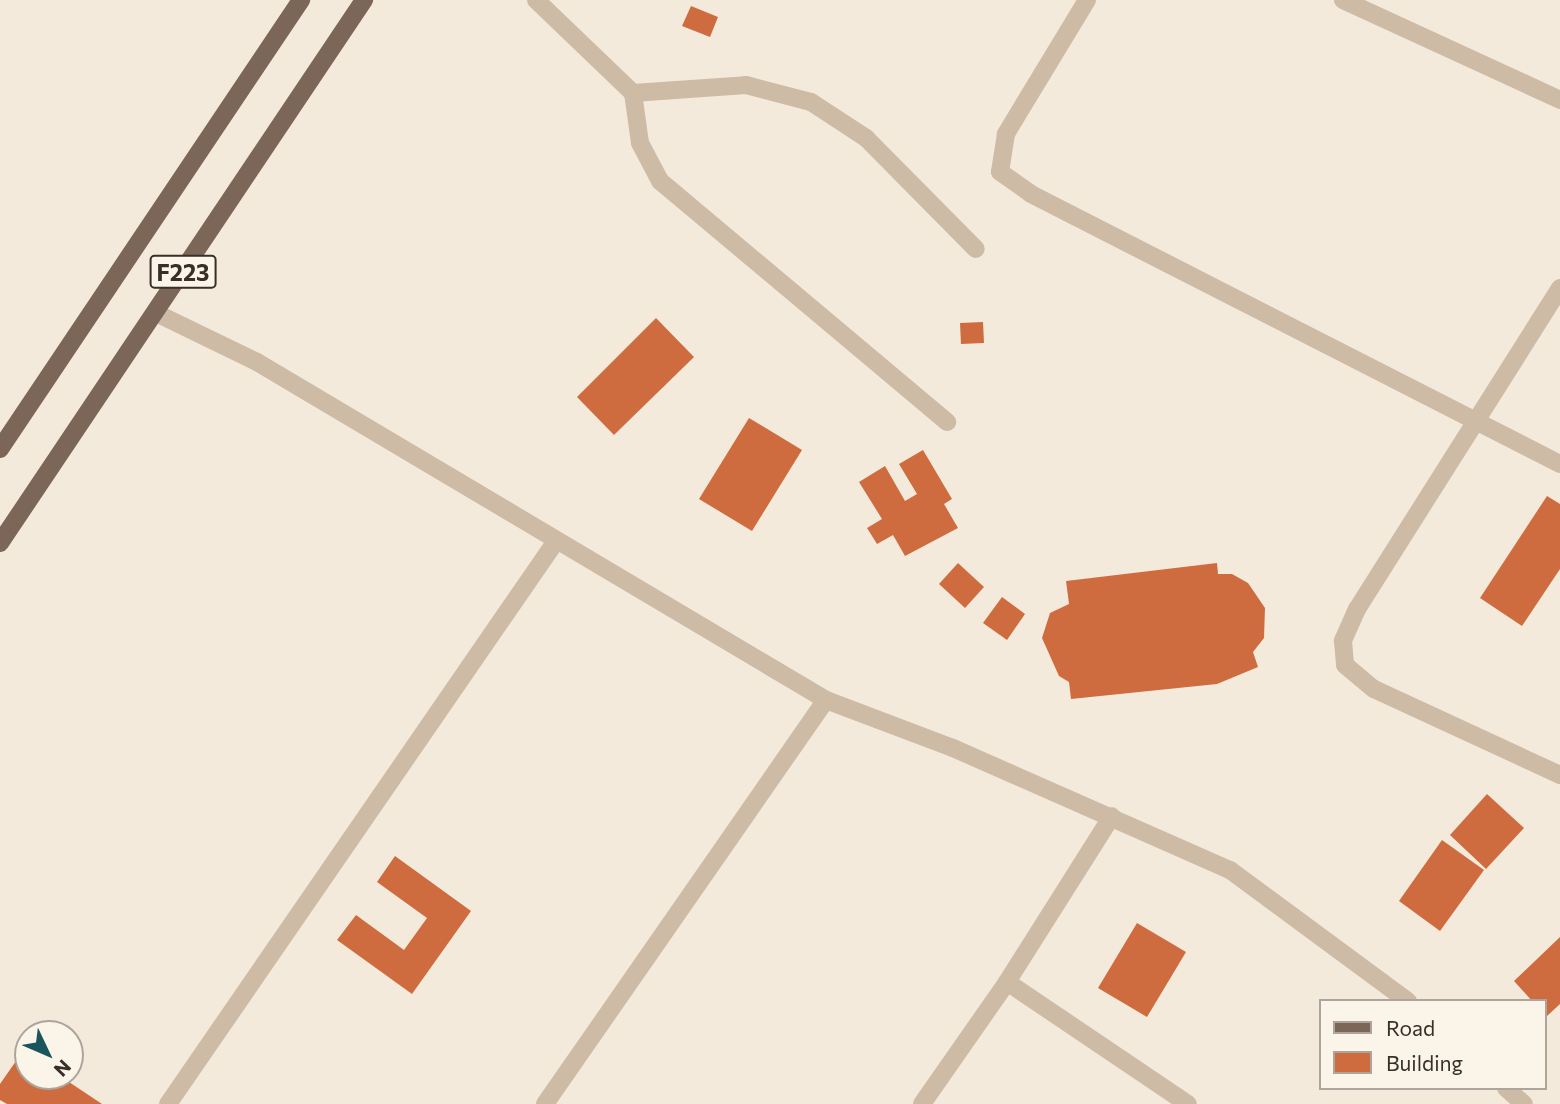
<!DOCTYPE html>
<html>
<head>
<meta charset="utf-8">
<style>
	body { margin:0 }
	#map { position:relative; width:1560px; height:1104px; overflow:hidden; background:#f4eadb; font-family:Commissioner,sans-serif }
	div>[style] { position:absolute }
	.building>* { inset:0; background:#cf6c3f }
	.minor>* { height:18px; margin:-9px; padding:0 9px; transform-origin:9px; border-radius:9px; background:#cdbba6 }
	.major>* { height:18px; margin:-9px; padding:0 9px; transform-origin:9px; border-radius:9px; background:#7c6658 }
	span { translate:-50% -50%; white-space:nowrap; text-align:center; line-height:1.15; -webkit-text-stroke:6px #fbf4e8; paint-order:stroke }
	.shield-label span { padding:2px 5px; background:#fbf4e8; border:2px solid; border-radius:5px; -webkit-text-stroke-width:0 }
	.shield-label { font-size:23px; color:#392e28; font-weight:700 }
	.legend { position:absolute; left:1319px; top:999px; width:228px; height:91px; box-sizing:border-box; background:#fbf4e8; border:2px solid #ada59b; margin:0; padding:9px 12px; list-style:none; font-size:21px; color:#392e28 }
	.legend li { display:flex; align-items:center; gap:14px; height:35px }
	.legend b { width:35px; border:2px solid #ada59b }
	.north { position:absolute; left:14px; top:1020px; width:70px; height:70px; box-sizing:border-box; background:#fbf4e8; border:2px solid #ada59b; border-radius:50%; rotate:134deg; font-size:19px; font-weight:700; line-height:28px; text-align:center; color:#392e28 }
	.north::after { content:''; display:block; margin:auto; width:24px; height:32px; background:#1a545d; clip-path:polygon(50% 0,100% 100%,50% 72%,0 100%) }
</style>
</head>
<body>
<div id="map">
	<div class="building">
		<i style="clip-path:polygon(691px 6px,718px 17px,710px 37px,682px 26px)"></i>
		<i style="clip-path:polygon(656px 318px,694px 357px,614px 435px,577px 397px)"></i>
		<i style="clip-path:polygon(983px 322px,984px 343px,961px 344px,960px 323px)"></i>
		<i style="clip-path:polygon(749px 418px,802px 450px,752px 531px,699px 499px)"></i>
		<i style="clip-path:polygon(923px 450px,952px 499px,944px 504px,958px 528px,905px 556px,893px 535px,877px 544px,867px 528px,882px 519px,859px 482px,885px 466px,905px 501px,917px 494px,899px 464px)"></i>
		<i style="clip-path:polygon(1547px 496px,1560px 504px,1560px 569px,1522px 626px,1480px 598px)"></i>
		<i style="clip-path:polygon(958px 563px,984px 587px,965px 608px,939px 584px)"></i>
		<i style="clip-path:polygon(1217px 563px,1218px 574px,1232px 574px,1248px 583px,1265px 608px,1264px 638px,1253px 652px,1258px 667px,1217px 684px,1071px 699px,1069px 682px,1059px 676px,1042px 638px,1050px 613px,1069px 604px,1066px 581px)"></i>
		<i style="clip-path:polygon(1002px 597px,1025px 614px,1007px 640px,983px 623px)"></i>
		<i style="clip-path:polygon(1487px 794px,1524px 828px,1486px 869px,1450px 835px)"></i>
		<i style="clip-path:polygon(1442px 840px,1484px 870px,1440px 931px,1399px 901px)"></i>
		<i style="clip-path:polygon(395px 856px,471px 911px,412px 994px,337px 940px,356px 915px,404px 950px,427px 918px,377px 882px)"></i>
		<i style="clip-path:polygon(1137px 923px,1186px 952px,1147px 1017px,1098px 988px)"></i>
		<i style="clip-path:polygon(1560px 937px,1560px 1004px,1547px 1016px,1544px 1001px,1532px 1001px,1514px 981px)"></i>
		<i style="clip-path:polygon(23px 1051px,28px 1054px,28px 1076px,60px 1076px,102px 1104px,7px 1104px,0 1100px,0 1084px)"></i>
	</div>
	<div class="minor">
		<i style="left:536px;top:0;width:134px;rotate:43.8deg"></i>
		<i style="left:633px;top:93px;width:50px;rotate:82deg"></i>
		<i style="left:640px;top:143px;width:43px;rotate:62.2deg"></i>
		<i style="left:660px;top:181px;width:375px;rotate:40deg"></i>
		<i style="left:1087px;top:0;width:157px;rotate:121.2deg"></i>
		<i style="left:1006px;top:134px;width:38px;rotate:99deg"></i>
		<i style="left:1000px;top:172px;width:38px;rotate:35deg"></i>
		<i style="left:1031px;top:194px;width:594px;rotate:27.04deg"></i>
		<i style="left:1343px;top:0;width:239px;rotate:24.7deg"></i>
		<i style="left:633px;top:93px;width:113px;rotate:-4deg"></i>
		<i style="left:746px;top:85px;width:67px;rotate:14.7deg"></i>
		<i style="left:811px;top:102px;width:66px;rotate:33.2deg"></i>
		<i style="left:866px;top:138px;width:156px;rotate:45.3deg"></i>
		<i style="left:1560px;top:288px;width:380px;rotate:122.3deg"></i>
		<i style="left:1357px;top:609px;width:35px;rotate:114deg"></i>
		<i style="left:1343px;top:641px;width:24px;rotate:85deg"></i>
		<i style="left:1345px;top:665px;width:38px;rotate:40deg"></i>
		<i style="left:1374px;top:689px;width:205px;rotate:24.8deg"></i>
		<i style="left:156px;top:313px;width:112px;rotate:25.9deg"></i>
		<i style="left:257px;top:362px;width:662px;rotate:30.71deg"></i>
		<i style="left:826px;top:700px;width:136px;rotate:20.7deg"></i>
		<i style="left:953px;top:748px;width:303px;rotate:23.8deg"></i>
		<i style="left:1230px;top:870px;width:221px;rotate:36.4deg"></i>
		<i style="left:1007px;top:982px;width:218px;rotate:34deg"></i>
		<i style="left:1506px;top:1088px;width:24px;rotate:42deg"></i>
		<i style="left:168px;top:1104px;width:684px;rotate:-55.43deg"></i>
		<i style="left:545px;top:1104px;width:492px;rotate:-55.2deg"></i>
		<i style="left:922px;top:1104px;width:149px;rotate:-55.1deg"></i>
		<i style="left:1007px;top:982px;width:196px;rotate:-57.7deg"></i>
	</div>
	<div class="major">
		<i style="left:0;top:449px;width:541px;rotate:-56.16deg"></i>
		<i style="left:0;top:543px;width:654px;rotate:-56.16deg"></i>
	</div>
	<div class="shield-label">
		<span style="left:183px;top:272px">F223</span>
	</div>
	<ul class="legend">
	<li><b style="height:9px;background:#7c6658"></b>Road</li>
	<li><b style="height:19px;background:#cf6c3f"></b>Building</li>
	</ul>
	<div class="north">N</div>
</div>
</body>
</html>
